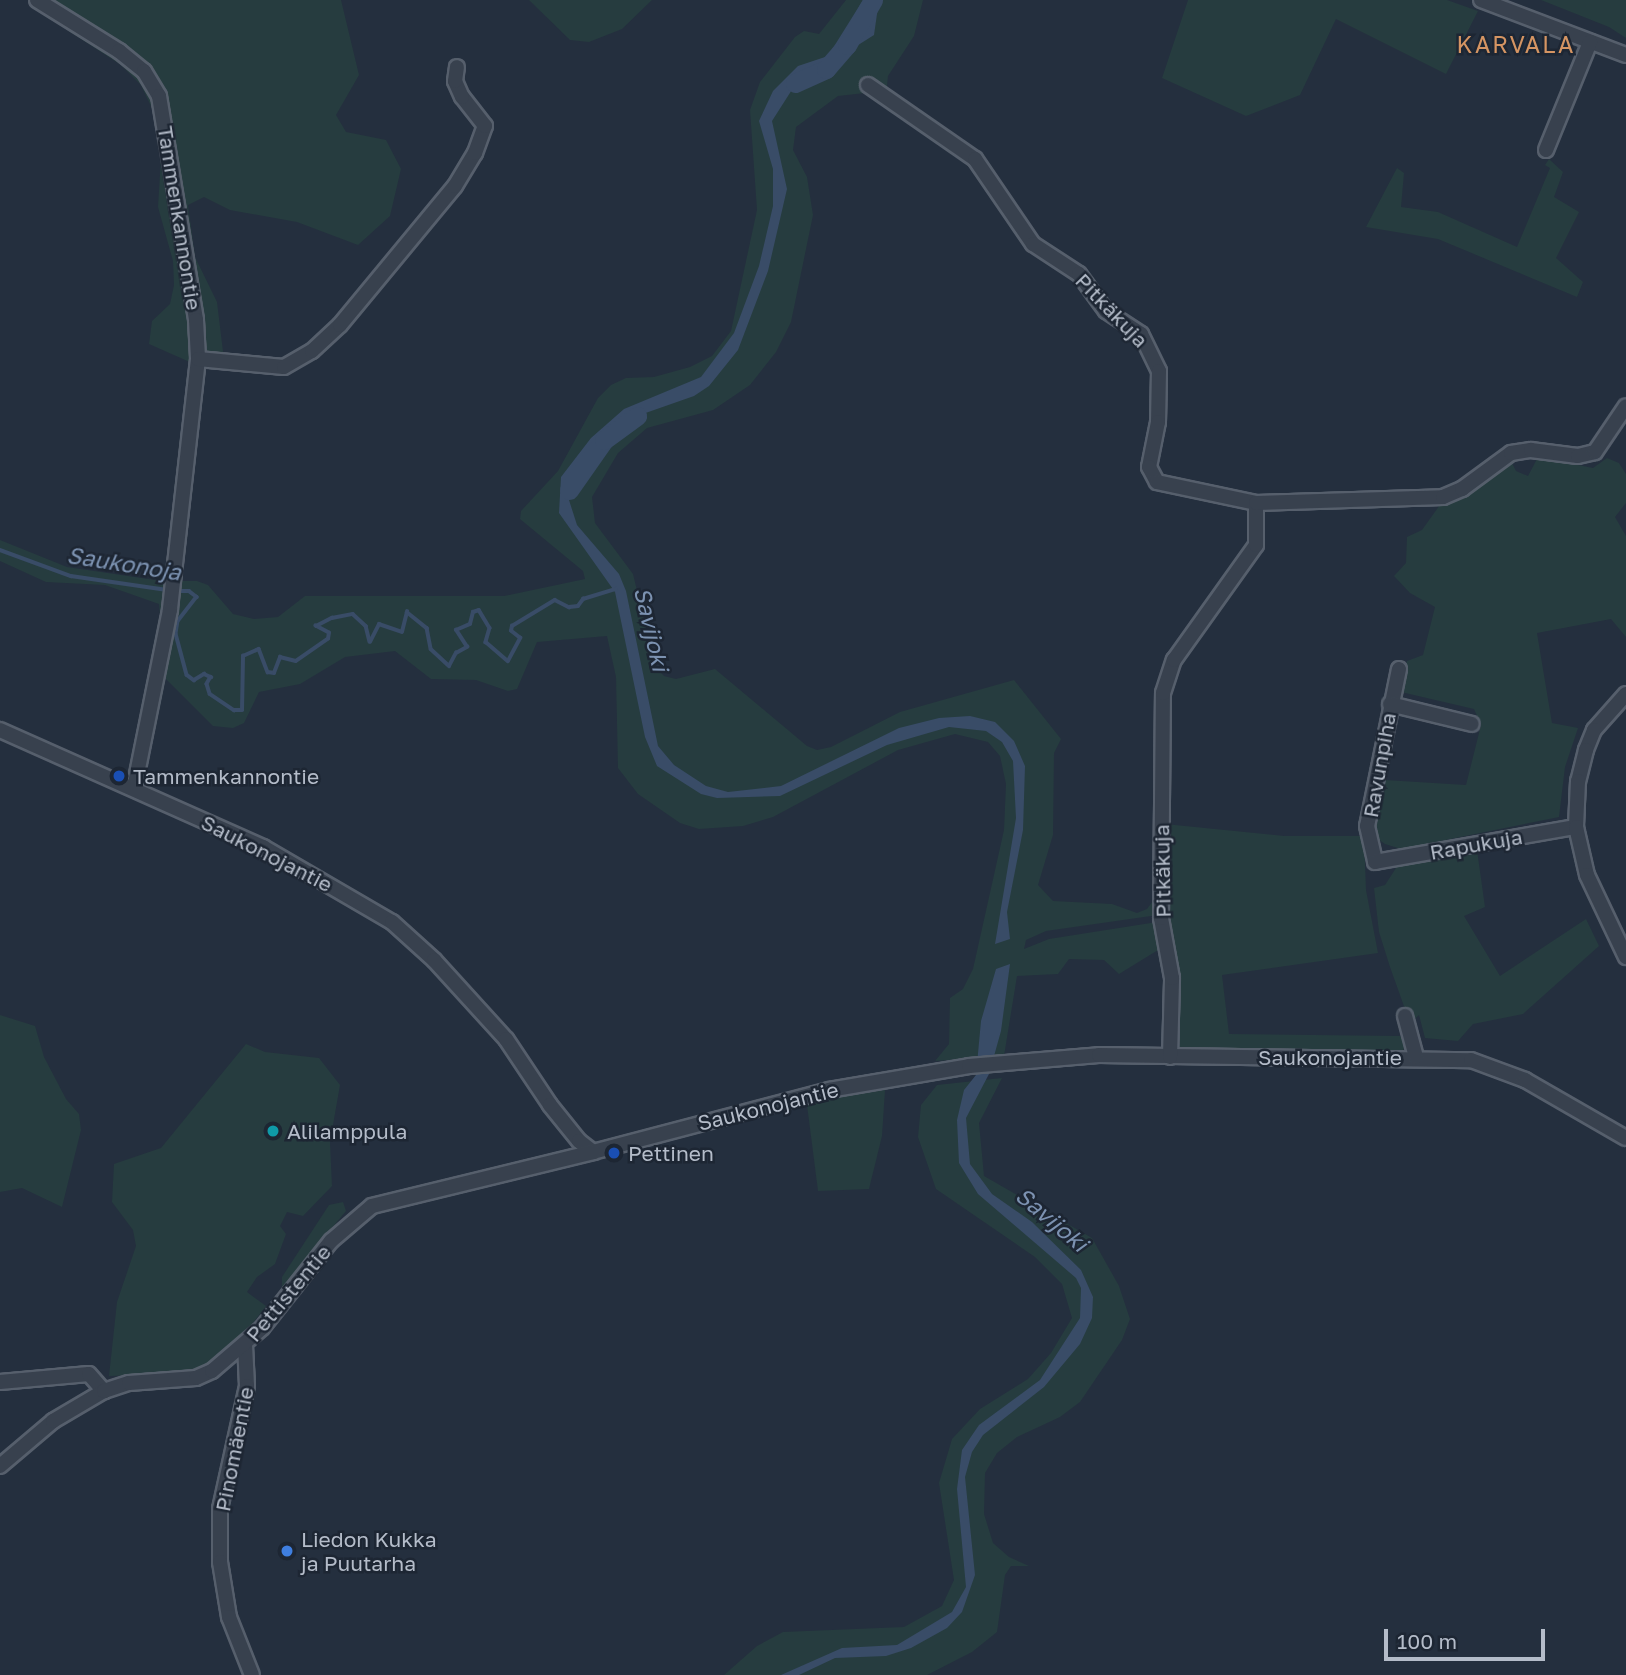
<!DOCTYPE html>
<html>
<head>
<meta charset="utf-8">
<style>
	body { margin:0 }
	#map { position:relative; width:1626px; height:1675px; overflow:hidden; background:#242f3e; font-family:"Golos Text",sans-serif }
	div>[style] { position:absolute }
	.green>* { inset:0; background:#263c3f }
	.water>* { inset:0; background:#394c67 }
	.stream>* { height:3.5px; margin:-1.75px; padding:0 1.75px; transform-origin:1.75px; border-radius:1.75px; background:#394c67 }
	.river>* { height:19px; margin:-9.5px; padding:0 9.5px; transform-origin:9.5px; border-radius:9.5px; background:#394c67 }
	.roads { filter:drop-shadow(2px 0 #565f6c) drop-shadow(-2px 0 #565f6c) drop-shadow(0 2px #565f6c) drop-shadow(0 -2px #565f6c) }
	.minor>* { height:14px; margin:-7px; padding:0 7px; transform-origin:7px; border-radius:7px; background:#38414e }
	.dots>* { width:19px; height:19px; translate:-50% -50%; box-sizing:border-box; border:4px solid #1d2633; border-radius:50% }
	span { translate:-50% -50%; white-space:nowrap; text-align:center; line-height:1.15; -webkit-text-stroke:5px #1d2633; paint-order:stroke }
	.street-label { font-size:21px; color:#b4bcc9 }
	.poi-label { font-size:21px; color:#b4bcc9 }
	.left { translate:0 -50%; text-align:left }
	.neighbourhood-label { font-size:23px; color:#d59563; letter-spacing:2px }
	.water-label { font-size:23px; color:#7c92b1; font-style:italic }
	.scale { position:absolute; left:1384px; top:1629px; width:161px; height:32px; box-sizing:border-box; border:4px solid #b4bcc9; border-top:0; padding-left:9px; font-size:21px; line-height:24px; white-space:nowrap; color:#b4bcc9; -webkit-text-stroke:5px #1d2633; paint-order:stroke }
</style>
</head>
<body>
<div id="map">
	<div class="green">
		<i style="clip-path:polygon(51px 0,341px 0,359px 75px,336px 115px,346px 132px,386px 140px,401px 169px,390px 216px,358px 245px,297px 222px,230px 210px,204px 197px,188px 205px,195px 257px,217px 302px,225px 368px,192px 363px,149px 344px,152px 321px,170px 304px,174px 285px,173px 261px,158px 207px,161px 158px,156px 117px,141px 85px,121px 65px,41px 13px)"></i>
		<i style="clip-path:polygon(529px 0,652px 0,622px 29px,589px 42px,570px 40px)"></i>
		<i style="clip-path:polygon(846px 0,923px 0,914px 36px,888px 76px,887px 86px,898px 102px,894px 110px,865px 93px,838px 96px,796px 127px,793px 150px,807px 177px,813px 215px,791px 322px,776px 352px,750px 385px,713px 410px,647px 428px,618px 453px,592px 497px,595px 523px,633px 574px,656px 668px,664px 676px,676px 679px,715px 669px,807px 746px,817px 750px,831px 747px,900px 712px,1014px 680px,1061px 739px,1054px 753px,1053px 835px,1038px 885px,1053px 901px,1112px 904px,1137px 913px,1147px 909px,1158px 894px,1158px 915px,1046px 931px,1026px 940px,1024px 949px,1049px 939px,1157px 922px,1163px 947px,1119px 974px,1104px 960px,1069px 959px,1058px 974px,1017px 976px,1004px 1056px,935px 1061px,949px 1044px,950px 998px,963px 989px,973px 969px,1004px 830px,1006px 784px,1000px 756px,988px 742px,955px 734px,898px 750px,773px 817px,743px 826px,699px 829px,680px 823px,638px 794px,618px 768px,616px 677px,607px 636px,537px 642px,517px 689px,508px 691px,476px 680px,431px 679px,395px 651px,345px 657px,300px 684px,259px 692px,244px 723px,233px 728px,213px 726px,166px 679px,159px 604px,105px 585px,46px 582px,0 561px,0 540px,67px 567px,162px 581px,197px 581px,208px 585px,233px 614px,254px 619px,278px 617px,305px 596px,504px 596px,585px 579px,583px 571px,520px 519px,521px 511px,558px 471px,598px 398px,611px 385px,626px 378px,654px 377px,690px 367px,712px 356px,731px 331px,757px 210px,750px 110px,760px 82px,795px 37px,804px 31px,819px 34px)"></i>
		<i style="clip-path:polygon(1188px 0,1447px 0,1478px 11px,1446px 74px,1336px 19px,1300px 95px,1246px 116px,1162px 78px)"></i>
		<i style="clip-path:polygon(1541px 0,1626px 0,1626px 38px,1609px 27px)"></i>
		<i style="clip-path:polygon(1549px 159px,1563px 172px,1554px 197px,1579px 212px,1556px 258px,1583px 282px,1577px 297px,1438px 239px,1366px 227px,1397px 168px,1404px 173px,1401px 207px,1438px 212px,1517px 247px,1550px 168px,1545px 165px)"></i>
		<i style="clip-path:polygon(1538px 457px,1593px 468px,1607px 458px,1619px 463px,1626px 474px,1626px 503px,1615px 517px,1626px 536px,1626px 637px,1611px 619px,1537px 633px,1552px 723px,1578px 728px,1565px 767px,1559px 817px,1401px 849px,1385px 844px,1378px 839px,1376px 829px,1385px 780px,1466px 785px,1481px 725px,1474px 709px,1401px 692px,1407px 661px,1423px 655px,1435px 607px,1410px 593px,1394px 576px,1406px 563px,1407px 537px,1422px 530px,1442px 502px,1510px 459px,1516px 471px,1528px 476px)"></i>
		<i style="clip-path:polygon(1165px 824px,1284px 836px,1364px 836px,1366px 890px,1378px 953px,1222px 975px,1229px 1034px,1400px 1036px,1406px 1045px,1403px 1050px,1398px 1053px,1175px 1050px)"></i>
		<i style="clip-path:polygon(1477px 850px,1485px 907px,1464px 916px,1500px 976px,1586px 919px,1599px 946px,1523px 1014px,1473px 1024px,1458px 1041px,1425px 1038px,1419px 1015px,1410px 1023px,1390px 967px,1379px 932px,1374px 888px,1385px 885px,1398px 865px)"></i>
		<i style="clip-path:polygon(0 1015px,35px 1026px,44px 1057px,66px 1099px,79px 1114px,81px 1130px,62px 1207px,22px 1188px,0 1192px)"></i>
		<i style="clip-path:polygon(246px 1044px,265px 1052px,319px 1058px,340px 1085px,330px 1142px,332px 1186px,303px 1216px,287px 1212px,280px 1226px,286px 1234px,275px 1264px,257px 1277px,247px 1292px,266px 1306px,235px 1346px,209px 1366px,180px 1374px,109px 1376px,117px 1302px,136px 1246px,133px 1230px,112px 1202px,114px 1164px,161px 1148px)"></i>
		<i style="clip-path:polygon(1002px 1078px,979px 1123px,984px 1176px,1092px 1238px,1119px 1286px,1130px 1319px,1122px 1340px,1080px 1402px,1060px 1417px,1017px 1437px,997px 1453px,985px 1473px,984px 1514px,993px 1543px,1009px 1557px,1029px 1566px,1011px 1566px,1005px 1575px,997px 1632px,972px 1652px,927px 1675px,724px 1675px,757px 1646px,783px 1632px,904px 1627px,942px 1606px,954px 1580px,939px 1483px,952px 1439px,980px 1409px,1028px 1379px,1051px 1353px,1072px 1318px,1062px 1284px,1035px 1257px,936px 1189px,918px 1137px,921px 1105px,937px 1085px)"></i>
		<i style="clip-path:polygon(885px 1090px,882px 1136px,869px 1189px,818px 1191px,807px 1105px,835px 1096px)"></i>
		<i style="clip-path:polygon(343px 1202px,346px 1211px,282px 1288px,282px 1277px,329px 1205px)"></i>
	</div>
	<div class="water">
		<i style="clip-path:polygon(863px 0,879px 0,874px 35px,795px 85px,772px 121px,787px 189px,768px 271px,738px 350px,709px 386px,694px 396px,637px 416px,613px 432px,585px 468px,569px 500px,577px 525px,619px 574px,626px 591px,658px 746px,674px 765px,706px 786px,728px 792px,781px 786px,899px 728px,939px 718px,970px 716px,995px 722px,1014px 741px,1025px 766px,1023px 830px,1007px 912px,1010px 939px,995px 944px,1016px 818px,1013px 761px,1002px 742px,986px 731px,949px 727px,887px 745px,780px 796px,717px 798px,701px 794px,657px 766px,645px 737px,615px 592px,559px 513px,561px 477px,591px 438px,624px 409px,701px 377px,734px 333px,759px 266px,773px 206px,773px 169px,759px 121px,773px 91px,798px 66px,828px 56px)"></i>
		<i style="clip-path:polygon(1010px 964px,1001px 1031px,989px 1074px,966px 1118px,970px 1164px,992px 1194px,1032px 1222px,1081px 1270px,1093px 1297px,1092px 1318px,1080px 1344px,1044px 1387px,983px 1435px,972px 1452px,965px 1477px,975px 1575px,962px 1612px,947px 1628px,911px 1648px,886px 1656px,835px 1658px,799px 1675px,781px 1675px,842px 1648px,897px 1645px,952px 1612px,966px 1587px,957px 1489px,962px 1450px,979px 1425px,1040px 1380px,1080px 1318px,1081px 1288px,1076px 1278px,978px 1194px,959px 1163px,957px 1120px,964px 1090px,976px 1075px,981px 1021px,996px 969px)"></i>
	</div>
	<div class="stream">
		<i style="left:0;top:550px;width:76px;rotate:20.1deg"></i>
		<i style="left:71px;top:576px;width:97px;rotate:8.3deg"></i>
		<i style="left:175px;top:591px;width:14px"></i>
		<i style="left:189px;top:591px;width:10px;rotate:37deg"></i>
		<i style="left:197px;top:597px;width:31px;rotate:128deg"></i>
		<i style="left:178px;top:621px;width:13px;rotate:99deg"></i>
		<i style="left:176px;top:634px;width:42px;rotate:75deg"></i>
		<i style="left:187px;top:675px;width:9px;rotate:36deg"></i>
		<i style="left:194px;top:680px;width:12px;rotate:-31deg"></i>
		<i style="left:204px;top:674px;width:8px;rotate:23deg"></i>
		<i style="left:211px;top:677px;width:8px;rotate:120deg"></i>
		<i style="left:207px;top:684px;width:10px;rotate:73deg"></i>
		<i style="left:210px;top:694px;width:29px;rotate:34deg"></i>
		<i style="left:234px;top:710px;width:8px"></i>
		<i style="left:242px;top:710px;width:54px;rotate:-88.9deg"></i>
		<i style="left:243px;top:656px;width:17px;rotate:-24deg"></i>
		<i style="left:259px;top:649px;width:25px;rotate:69deg"></i>
		<i style="left:268px;top:672px;width:6px;rotate:9deg"></i>
		<i style="left:274px;top:673px;width:17px;rotate:-69deg"></i>
		<i style="left:280px;top:657px;width:16px;rotate:14deg"></i>
		<i style="left:296px;top:661px;width:39px;rotate:-35deg"></i>
		<i style="left:328px;top:639px;width:6px;rotate:-81deg"></i>
		<i style="left:329px;top:633px;width:15px;rotate:-152deg"></i>
		<i style="left:316px;top:626px;width:18px;rotate:-27deg"></i>
		<i style="left:332px;top:618px;width:21px;rotate:-11deg"></i>
		<i style="left:353px;top:614px;width:18px;rotate:43deg"></i>
		<i style="left:366px;top:626px;width:16px;rotate:76deg"></i>
		<i style="left:370px;top:642px;width:20px;rotate:-63deg"></i>
		<i style="left:379px;top:624px;width:24px;rotate:19deg"></i>
		<i style="left:402px;top:632px;width:21px;rotate:-76deg"></i>
		<i style="left:407px;top:612px;width:26px;rotate:39deg"></i>
		<i style="left:427px;top:628px;width:21px;rotate:79deg"></i>
		<i style="left:431px;top:649px;width:25px;rotate:43deg"></i>
		<i style="left:449px;top:666px;width:15px;rotate:-62deg"></i>
		<i style="left:456px;top:653px;width:13px;rotate:-29deg"></i>
		<i style="left:467px;top:647px;width:20px;rotate:-123deg"></i>
		<i style="left:456px;top:630px;width:15px;rotate:-23deg"></i>
		<i style="left:470px;top:624px;width:12px;rotate:-76deg"></i>
		<i style="left:473px;top:612px;width:6px;rotate:-18deg"></i>
		<i style="left:479px;top:610px;width:21px;rotate:59deg"></i>
		<i style="left:490px;top:628px;width:15px;rotate:106deg"></i>
		<i style="left:486px;top:642px;width:29px;rotate:41deg"></i>
		<i style="left:508px;top:661px;width:26px;rotate:-62deg"></i>
		<i style="left:520px;top:638px;width:11px;rotate:-142deg"></i>
		<i style="left:511px;top:631px;width:5px;rotate:-79deg"></i>
		<i style="left:512px;top:626px;width:50px;rotate:-31.2deg"></i>
		<i style="left:555px;top:600px;width:16px;rotate:27deg"></i>
		<i style="left:569px;top:607px;width:9px;rotate:-6deg"></i>
		<i style="left:578px;top:606px;width:9px;rotate:-54deg"></i>
		<i style="left:583px;top:599px;width:34px;rotate:-17deg"></i>
	</div>
	<div class="river">
		<i style="left:795px;top:83px;width:34px;rotate:-24deg"></i>
		<i style="left:826px;top:69px;width:32px;rotate:-49deg"></i>
		<i style="left:847px;top:45px;width:52px;rotate:-60deg"></i>
		<i style="left:569px;top:490px;width:61px;rotate:-55deg"></i>
		<i style="left:604px;top:440px;width:41px;rotate:-36deg"></i>
	</div>
	<div class="roads">
		<div class="minor">
			<i style="left:37px;top:0;width:97px;rotate:31.9deg"></i>
			<i style="left:119px;top:51px;width:32px;rotate:39deg"></i>
			<i style="left:144px;top:71px;width:29px;rotate:59deg"></i>
			<i style="left:159px;top:96px;width:227px;rotate:80.6deg"></i>
			<i style="left:196px;top:320px;width:39px;rotate:87deg"></i>
			<i style="left:198px;top:359px;width:253px;rotate:96.4deg"></i>
			<i style="left:170px;top:610px;width:182px;rotate:101.4deg"></i>
			<i style="left:1481px;top:0;width:155px;rotate:20.8deg"></i>
			<i style="left:868px;top:85px;width:130px;rotate:34.7deg"></i>
			<i style="left:975px;top:159px;width:103px;rotate:55.7deg"></i>
			<i style="left:1033px;top:244px;width:55px;rotate:33.1deg"></i>
			<i style="left:1079px;top:274px;width:46px;rotate:53.9deg"></i>
			<i style="left:1106px;top:311px;width:42px;rotate:33.3deg"></i>
			<i style="left:1141px;top:334px;width:41px;rotate:64.1deg"></i>
			<i style="left:1159px;top:371px;width:51px;rotate:91.1deg"></i>
			<i style="left:1158px;top:422px;width:46px;rotate:101.3deg"></i>
			<i style="left:1149px;top:467px;width:17px;rotate:62deg"></i>
			<i style="left:1157px;top:482px;width:101px;rotate:12deg"></i>
			<i style="left:1546px;top:150px;width:117px;rotate:-67.8deg"></i>
			<i style="left:198px;top:359px;width:86px;rotate:5.3deg"></i>
			<i style="left:284px;top:367px;width:32px;rotate:-30deg"></i>
			<i style="left:312px;top:351px;width:38px;rotate:-43deg"></i>
			<i style="left:340px;top:325px;width:180px;rotate:-50.4deg"></i>
			<i style="left:455px;top:186px;width:39px;rotate:-59deg"></i>
			<i style="left:475px;top:153px;width:29px;rotate:-70deg"></i>
			<i style="left:485px;top:126px;width:37px;rotate:-128deg"></i>
			<i style="left:462px;top:97px;width:17px;rotate:-114deg"></i>
			<i style="left:455px;top:81px;width:14px;rotate:-82deg"></i>
			<i style="left:1399px;top:669px;width:160px;rotate:101.5deg"></i>
			<i style="left:1367px;top:826px;width:37px;rotate:77deg"></i>
			<i style="left:1375px;top:862px;width:204px;rotate:-9.9deg"></i>
			<i style="left:1626px;top:694px;width:48px;rotate:131.6deg"></i>
			<i style="left:1594px;top:730px;width:22px;rotate:112deg"></i>
			<i style="left:1586px;top:750px;width:32px;rotate:104deg"></i>
			<i style="left:1578px;top:781px;width:46px;rotate:92.5deg"></i>
			<i style="left:1576px;top:827px;width:49px;rotate:77.1deg"></i>
			<i style="left:1587px;top:875px;width:91px;rotate:64.6deg"></i>
			<i style="left:1390px;top:704px;width:84px;rotate:13.7deg"></i>
			<i style="left:0;top:730px;width:288px;rotate:24deg"></i>
			<i style="left:263px;top:847px;width:149px;rotate:30.2deg"></i>
			<i style="left:392px;top:922px;width:57px;rotate:42.1deg"></i>
			<i style="left:434px;top:960px;width:107px;rotate:47.7deg"></i>
			<i style="left:506px;top:1039px;width:79px;rotate:56.3deg"></i>
			<i style="left:550px;top:1105px;width:46px;rotate:51.1deg"></i>
			<i style="left:579px;top:1141px;width:18px;rotate:38deg"></i>
			<i style="left:593px;top:1152px;width:244px;rotate:-14.7deg"></i>
			<i style="left:829px;top:1090px;width:142px;rotate:-9.7deg"></i>
			<i style="left:969px;top:1066px;width:130px;rotate:-4.8deg"></i>
			<i style="left:1099px;top:1055px;width:372px;rotate:0.8deg"></i>
			<i style="left:1471px;top:1060px;width:58px;rotate:20.3deg"></i>
			<i style="left:1525px;top:1080px;width:116px;rotate:29.9deg"></i>
			<i style="left:1405px;top:1016px;width:42px;rotate:75deg"></i>
			<i style="left:1170px;top:1057px;width:79px;rotate:-88.5deg"></i>
			<i style="left:1172px;top:978px;width:61px;rotate:-100.4deg"></i>
			<i style="left:1161px;top:918px;width:225px;rotate:-89.5deg"></i>
			<i style="left:1163px;top:693px;width:35px;rotate:-72deg"></i>
			<i style="left:1174px;top:660px;width:141px;rotate:-54.5deg"></i>
			<i style="left:1256px;top:545px;width:42px;rotate:-90deg"></i>
			<i style="left:1256px;top:503px;width:187px;rotate:-1.8deg"></i>
			<i style="left:1443px;top:497px;width:21px;rotate:-23deg"></i>
			<i style="left:1462px;top:489px;width:61px;rotate:-36.3deg"></i>
			<i style="left:1511px;top:453px;width:20px;rotate:-9deg"></i>
			<i style="left:1531px;top:450px;width:47px;rotate:7.3deg"></i>
			<i style="left:1578px;top:456px;width:17px;rotate:-13deg"></i>
			<i style="left:1595px;top:452px;width:55px;rotate:-56deg"></i>
			<i style="left:245px;top:1345px;width:41px;rotate:87.2deg"></i>
			<i style="left:247px;top:1386px;width:126px;rotate:102.4deg"></i>
			<i style="left:220px;top:1509px;width:53px;rotate:90deg"></i>
			<i style="left:220px;top:1562px;width:56px;rotate:80.7deg"></i>
			<i style="left:229px;top:1617px;width:62px;rotate:68.4deg"></i>
			<i style="left:0;top:1382px;width:89px;rotate:-5.1deg"></i>
			<i style="left:89px;top:1374px;width:23px;rotate:49deg"></i>
			<i style="left:0;top:1466px;width:70px;rotate:-40.3deg"></i>
			<i style="left:53px;top:1421px;width:59px;rotate:-30.5deg"></i>
			<i style="left:104px;top:1391px;width:26px;rotate:-18deg"></i>
			<i style="left:129px;top:1383px;width:67px;rotate:-4.3deg"></i>
			<i style="left:196px;top:1378px;width:17px;rotate:-24deg"></i>
			<i style="left:212px;top:1371px;width:66px;rotate:-40.7deg"></i>
			<i style="left:262px;top:1328px;width:111px;rotate:-51.6deg"></i>
			<i style="left:331px;top:1241px;width:54px;rotate:-40.5deg"></i>
			<i style="left:372px;top:1206px;width:228px;rotate:-13.7deg"></i>
		</div>
	</div>
	<div class="dots">
		<i style="left:119px;top:776px;background:#1a4fb4"></i>
		<i style="left:273px;top:1131px;background:#0f9aa8"></i>
		<i style="left:614px;top:1153px;background:#1a4fb4"></i>
		<i style="left:287px;top:1551px;background:#3f7fe0"></i>
	</div>
	<div class="street-label">
		<span style="left:180px;top:218px;rotate:81deg">Tammenkannontie</span>
		<span style="left:1112px;top:310px;rotate:46deg">Pitkäkuja</span>
		<span style="left:1379px;top:765px;rotate:-80deg">Ravunpiha</span>
		<span style="left:1476px;top:844px;rotate:-10deg">Rapukuja</span>
		<span style="left:267px;top:853px;rotate:27deg">Saukonojantie</span>
		<span style="left:1162px;top:871px;rotate:-91deg">Pitkäkuja</span>
		<span style="left:1330px;top:1057px">Saukonojantie</span>
		<span style="left:768px;top:1106px;rotate:-14deg">Saukonojantie</span>
		<span style="left:288px;top:1293px;rotate:-50deg">Pettistentie</span>
		<span style="left:234px;top:1449px;rotate:-79deg">Pinomäentie</span>
	</div>
	<div class="poi-label">
		<span class="left" style="left:133px;top:776px">Tammenkannontie</span>
		<span class="left" style="left:287px;top:1131px">Alilamppula</span>
		<span class="left" style="left:628px;top:1153px">Pettinen</span>
		<span class="left" style="left:301px;top:1551px">Liedon Kukka<br>ja Puutarha</span>
	</div>
	<div class="neighbourhood-label">
		<span style="left:1516px;top:44px">KARVALA</span>
	</div>
	<div class="water-label">
		<span style="left:124px;top:563px;rotate:9deg">Saukonoja</span>
		<span style="left:652px;top:629px;rotate:77deg">Savijoki</span>
		<span style="left:1052px;top:1219px;rotate:40deg">Savijoki</span>
	</div>
	<div class="scale">100 m</div>
</div>
</body>
</html>
